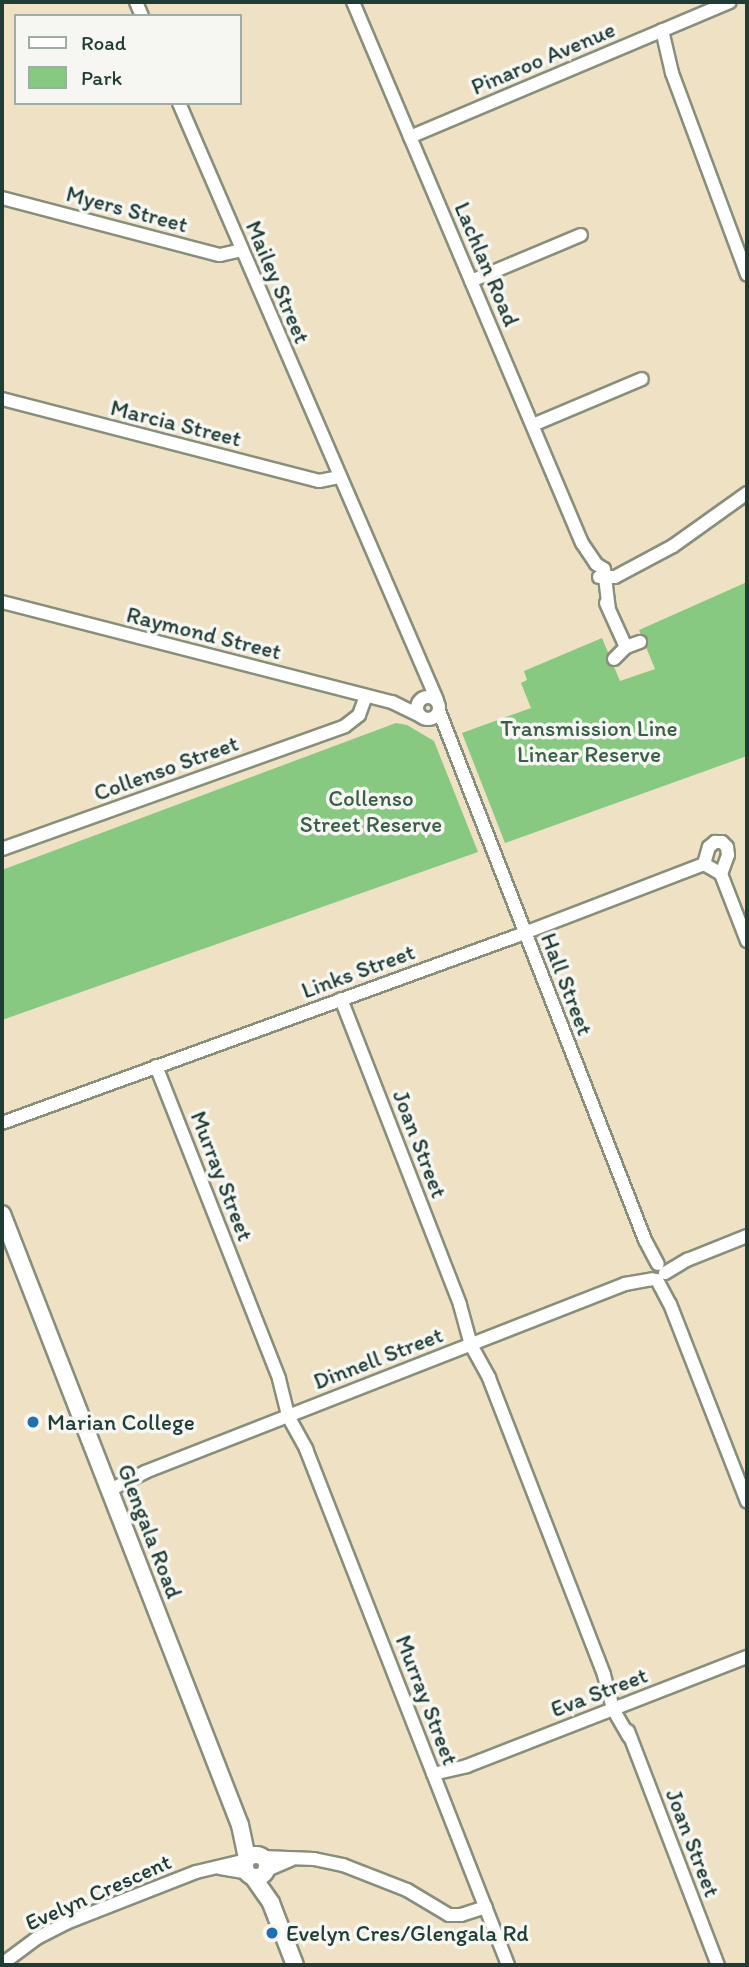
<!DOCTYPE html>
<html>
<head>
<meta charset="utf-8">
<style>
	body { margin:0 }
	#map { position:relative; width:749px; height:1967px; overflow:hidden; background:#efe1c3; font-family:Itim,sans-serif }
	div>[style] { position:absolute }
	.green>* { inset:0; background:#87c981 }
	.roads { filter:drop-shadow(2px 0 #878f7c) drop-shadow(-2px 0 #878f7c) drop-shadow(0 2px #878f7c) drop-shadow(0 -2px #878f7c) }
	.minor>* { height:12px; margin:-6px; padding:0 6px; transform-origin:6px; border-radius:6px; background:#fff }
	.minor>.ring { margin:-6px; padding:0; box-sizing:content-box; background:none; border:12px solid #fff; border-radius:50% }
	.tertiary>* { height:16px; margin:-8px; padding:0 8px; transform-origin:8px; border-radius:8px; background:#fff }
	.tertiary>.ring { margin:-8px; padding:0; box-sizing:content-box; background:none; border:16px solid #fff; border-radius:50% }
	.dots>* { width:19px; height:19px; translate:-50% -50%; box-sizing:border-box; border:4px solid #f6f6f2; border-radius:50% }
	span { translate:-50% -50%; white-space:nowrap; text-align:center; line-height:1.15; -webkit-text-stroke:7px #f6f6f2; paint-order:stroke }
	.street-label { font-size:23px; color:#1f3d34 }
	.park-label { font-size:23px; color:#396047 }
	.poi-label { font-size:23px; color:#1f3d34 }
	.left { translate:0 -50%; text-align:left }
	.frame { position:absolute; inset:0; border:4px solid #1f3d34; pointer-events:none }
	.legend { position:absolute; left:14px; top:14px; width:228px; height:91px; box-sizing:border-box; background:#f6f6f2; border:2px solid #a0aca6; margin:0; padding:9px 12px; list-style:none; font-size:21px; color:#1f3d34 }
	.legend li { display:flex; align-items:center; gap:14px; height:35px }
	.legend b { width:35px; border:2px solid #a0aca6 }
</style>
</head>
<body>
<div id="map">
	<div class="green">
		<i style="clip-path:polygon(747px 582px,747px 756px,505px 843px,462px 733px,531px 708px,521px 683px,527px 680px,524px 671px,602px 638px,620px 681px,655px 669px,639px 630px)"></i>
		<i style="clip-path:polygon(396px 723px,407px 725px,434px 741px,478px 852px,2px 1020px,2px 870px)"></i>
	</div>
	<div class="roads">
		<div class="minor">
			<i style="left:136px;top:2px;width:15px;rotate:67deg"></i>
			<i style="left:353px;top:2px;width:587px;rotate:67.06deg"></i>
			<i style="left:582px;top:543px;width:25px;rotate:56deg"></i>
			<i style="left:596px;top:564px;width:9px;rotate:32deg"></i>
			<i style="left:604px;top:569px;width:38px;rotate:83deg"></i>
			<i style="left:662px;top:30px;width:44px;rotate:76.9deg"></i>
			<i style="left:672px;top:73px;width:215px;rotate:69.6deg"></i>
			<i style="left:179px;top:103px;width:650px;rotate:66.63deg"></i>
			<i style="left:410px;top:137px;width:347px;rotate:-22.9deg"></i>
			<i style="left:2px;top:198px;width:225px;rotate:14.7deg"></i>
			<i style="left:220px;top:255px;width:22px;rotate:-13deg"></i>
			<i style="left:471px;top:281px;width:119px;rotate:-22.7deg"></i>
			<i style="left:2px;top:399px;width:327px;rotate:14.5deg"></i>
			<i style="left:319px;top:481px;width:20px;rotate:-11deg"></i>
			<i style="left:533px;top:425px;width:118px;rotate:-22.9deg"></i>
			<i style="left:599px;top:577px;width:16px"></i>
			<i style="left:615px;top:577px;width:66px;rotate:-28.1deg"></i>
			<i style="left:673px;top:546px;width:91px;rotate:-35.6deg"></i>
			<i style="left:2px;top:602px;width:403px;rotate:14.4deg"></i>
			<i style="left:392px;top:702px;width:32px;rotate:26deg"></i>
			<i style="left:606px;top:603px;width:48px;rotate:65.6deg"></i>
			<i style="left:614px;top:659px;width:17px;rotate:-45deg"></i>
			<i style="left:626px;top:647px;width:15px;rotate:-20deg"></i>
			<i class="ring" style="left:417px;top:697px;width:10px;height:10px"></i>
			<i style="left:439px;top:711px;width:568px;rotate:68.72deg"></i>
			<i style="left:645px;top:1240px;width:27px;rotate:62deg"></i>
			<i style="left:2px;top:849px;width:364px;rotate:-19.7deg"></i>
			<i style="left:345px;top:726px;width:18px;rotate:-38deg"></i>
			<i style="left:359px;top:715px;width:20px;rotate:-70deg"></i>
			<i style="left:704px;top:864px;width:18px;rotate:-74deg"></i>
			<i style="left:709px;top:847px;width:8px;rotate:-40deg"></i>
			<i style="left:715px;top:842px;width:7px"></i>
			<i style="left:722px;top:842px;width:7px;rotate:45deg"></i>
			<i style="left:727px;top:847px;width:8px;rotate:83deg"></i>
			<i style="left:728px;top:855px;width:20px;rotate:110deg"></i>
			<i style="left:341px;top:999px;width:328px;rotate:68.7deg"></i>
			<i style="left:460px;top:1305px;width:41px;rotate:74.6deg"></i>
			<i style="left:471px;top:1345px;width:38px;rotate:61deg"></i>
			<i style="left:489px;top:1378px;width:318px;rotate:68.8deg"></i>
			<i style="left:604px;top:1675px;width:35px;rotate:75deg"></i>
			<i style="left:613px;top:1709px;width:32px;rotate:60deg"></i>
			<i style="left:156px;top:1066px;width:336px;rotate:68.5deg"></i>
			<i style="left:279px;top:1379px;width:38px;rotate:76deg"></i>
			<i style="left:288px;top:1416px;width:38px;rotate:61deg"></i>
			<i style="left:306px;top:1449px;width:554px;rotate:68.62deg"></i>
			<i style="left:2px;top:1123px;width:545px;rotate:-19.97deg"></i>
			<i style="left:514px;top:937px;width:204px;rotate:-21deg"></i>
			<i style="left:704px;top:864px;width:20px;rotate:30deg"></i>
			<i style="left:721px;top:874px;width:72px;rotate:68.8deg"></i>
			<i style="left:665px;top:1273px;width:26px;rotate:-31deg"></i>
			<i style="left:687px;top:1260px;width:65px;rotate:-21.8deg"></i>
			<i style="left:657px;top:1280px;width:27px;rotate:62deg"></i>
			<i style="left:670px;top:1304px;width:212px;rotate:68.7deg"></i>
			<i style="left:110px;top:1490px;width:39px;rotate:-27deg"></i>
			<i style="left:145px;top:1472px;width:516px;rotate:-21.39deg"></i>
			<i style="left:625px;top:1284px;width:28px;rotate:-10deg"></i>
			<i style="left:628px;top:1731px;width:251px;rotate:69deg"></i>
			<i style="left:433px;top:1774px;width:35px;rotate:-13deg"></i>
			<i style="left:467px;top:1766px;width:300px;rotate:-21.3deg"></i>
			<i style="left:263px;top:1857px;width:51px;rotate:2.2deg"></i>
			<i style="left:314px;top:1859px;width:30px;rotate:12deg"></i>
			<i style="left:343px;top:1865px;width:69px;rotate:21.3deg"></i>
			<i style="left:407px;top:1890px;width:49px;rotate:30.8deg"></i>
			<i style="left:449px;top:1915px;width:12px"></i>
			<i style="left:461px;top:1915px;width:26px;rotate:-18deg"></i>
			<i style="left:220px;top:1868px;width:27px;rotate:10deg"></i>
			<i style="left:267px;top:1870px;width:26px;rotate:-23deg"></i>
			<i style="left:2px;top:1964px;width:44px;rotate:-36.6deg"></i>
			<i style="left:37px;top:1938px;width:33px;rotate:-27deg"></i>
			<i style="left:66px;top:1923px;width:140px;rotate:-21.4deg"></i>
			<i style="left:196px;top:1872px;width:52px;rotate:-13.2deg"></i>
		</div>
		<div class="tertiary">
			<i style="left:2px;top:1214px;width:656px;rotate:68.72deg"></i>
			<i style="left:240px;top:1825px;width:34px;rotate:78deg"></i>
			<i class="ring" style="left:245px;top:1855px;width:6px;height:6px"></i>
			<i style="left:253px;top:1877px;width:32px;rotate:55deg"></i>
			<i style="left:271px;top:1903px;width:66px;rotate:68.8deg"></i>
		</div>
	</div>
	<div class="dots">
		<i style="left:33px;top:1422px;background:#1f6fb2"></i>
		<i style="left:272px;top:1933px;background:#1f6fb2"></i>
	</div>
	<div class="street-label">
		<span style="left:543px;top:58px;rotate:-23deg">Pinaroo Avenue</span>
		<span style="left:127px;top:209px;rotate:15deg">Myers Street</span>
		<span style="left:487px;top:264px;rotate:67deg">Lachlan Road</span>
		<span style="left:278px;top:282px;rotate:67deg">Mailey Street</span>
		<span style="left:176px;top:423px;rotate:14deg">Marcia Street</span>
		<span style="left:204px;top:633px;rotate:14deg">Raymond Street</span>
		<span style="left:166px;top:768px;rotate:-20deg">Collenso Street</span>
		<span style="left:358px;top:971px;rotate:-20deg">Links Street</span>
		<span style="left:567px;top:984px;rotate:69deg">Hall Street</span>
		<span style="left:420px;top:1144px;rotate:69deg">Joan Street</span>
		<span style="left:222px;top:1176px;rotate:69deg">Murray Street</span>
		<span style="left:378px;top:1358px;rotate:-21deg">Dinnell Street</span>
		<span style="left:150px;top:1531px;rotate:69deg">Glengala Road</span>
		<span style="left:599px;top:1692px;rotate:-21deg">Eva Street</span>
		<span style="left:427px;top:1700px;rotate:69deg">Murray Street</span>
		<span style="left:693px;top:1843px;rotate:69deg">Joan Street</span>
		<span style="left:98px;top:1892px;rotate:-24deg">Evelyn Crescent</span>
	</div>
	<div class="park-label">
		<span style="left:589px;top:741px">Transmission Line<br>Linear Reserve</span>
		<span style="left:371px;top:811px">Collenso<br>Street Reserve</span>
	</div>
	<div class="poi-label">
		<span class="left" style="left:47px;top:1422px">Marian College</span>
		<span class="left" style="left:286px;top:1933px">Evelyn Cres/Glengala Rd</span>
	</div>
	<div class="frame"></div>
	<ul class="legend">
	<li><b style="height:9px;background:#fff"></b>Road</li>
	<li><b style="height:19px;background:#87c981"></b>Park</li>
	</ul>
</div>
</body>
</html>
